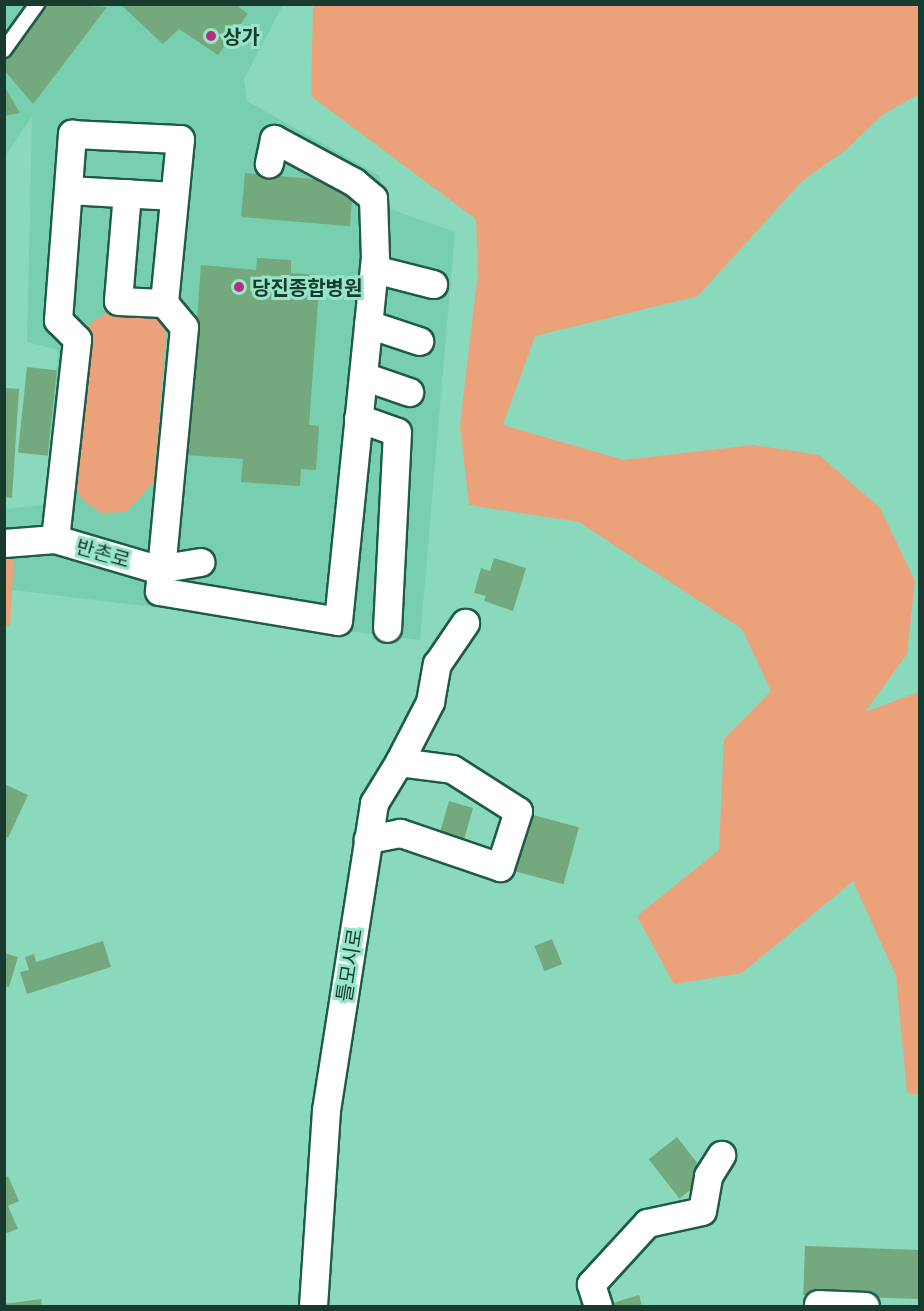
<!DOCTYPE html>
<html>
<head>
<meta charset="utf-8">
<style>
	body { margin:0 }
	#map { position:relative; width:924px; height:1311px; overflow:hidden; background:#8bd9bc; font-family:"Exo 2","Noto Sans KR",sans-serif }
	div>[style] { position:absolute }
	.built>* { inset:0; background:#77cfaf }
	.green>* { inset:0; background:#eba179 }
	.building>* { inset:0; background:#73a97c; transform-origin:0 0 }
	.roads { filter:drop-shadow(2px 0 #1f5b49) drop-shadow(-2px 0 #1f5b49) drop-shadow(0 2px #1f5b49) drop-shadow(0 -2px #1f5b49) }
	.service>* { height:14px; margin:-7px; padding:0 7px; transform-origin:7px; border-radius:7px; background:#fff }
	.minor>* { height:27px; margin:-13.5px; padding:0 13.5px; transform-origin:13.5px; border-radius:13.5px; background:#fff }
	.dots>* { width:16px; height:16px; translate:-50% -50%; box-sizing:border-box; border:3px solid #98e6c9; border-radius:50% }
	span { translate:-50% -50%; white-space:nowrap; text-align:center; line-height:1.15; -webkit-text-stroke:6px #98e6c9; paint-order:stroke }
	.poi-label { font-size:20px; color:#193a2f; font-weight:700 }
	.left { translate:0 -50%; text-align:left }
	.street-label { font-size:20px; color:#193a2f }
	.frame { position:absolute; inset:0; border:6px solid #193a2f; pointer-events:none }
</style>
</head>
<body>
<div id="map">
	<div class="built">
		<i style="clip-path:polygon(5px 5px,283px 5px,244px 79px,247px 101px,380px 176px,384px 207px,455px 232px,420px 640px,5px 589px,5px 509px,45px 505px,58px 350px,27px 342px,32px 117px,5px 156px)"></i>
	</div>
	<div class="green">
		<i style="clip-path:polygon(313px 5px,919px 5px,919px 94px,882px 115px,847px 149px,802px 181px,698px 296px,535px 336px,503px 425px,624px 460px,753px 445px,819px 455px,880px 508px,915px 581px,907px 654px,865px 712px,919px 692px,919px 1095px,907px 1093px,896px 976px,853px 881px,742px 973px,674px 984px,637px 916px,719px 850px,724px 739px,771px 691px,742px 629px,579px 522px,469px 505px,460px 425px,478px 272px,476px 219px,311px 96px)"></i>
		<i style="clip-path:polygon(108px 312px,155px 315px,166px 332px,154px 482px,126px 512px,101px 513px,82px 499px,72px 480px,88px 325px)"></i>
		<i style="clip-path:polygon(15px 542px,10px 626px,5px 625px,4px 543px)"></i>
	</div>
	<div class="building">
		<i style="clip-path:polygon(46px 4px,107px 7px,33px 104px,4px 70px,4px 59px)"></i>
		<i style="clip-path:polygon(120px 4px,235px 4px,248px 14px,218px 55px,179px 29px,163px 44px)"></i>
		<i style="clip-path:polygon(4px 86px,20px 113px,4px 116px)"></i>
		<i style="left:245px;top:173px;width:109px;height:44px;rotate:5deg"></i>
		<i style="clip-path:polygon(257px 258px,291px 260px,291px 273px,320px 275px,309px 425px,319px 426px,316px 470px,301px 469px,300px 486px,241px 482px,243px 459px,187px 455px,201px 265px,256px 270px)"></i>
		<i style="left:27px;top:367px;width:30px;height:86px;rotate:6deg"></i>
		<i style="clip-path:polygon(4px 388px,19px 389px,12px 498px,4px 497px)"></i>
		<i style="clip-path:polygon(494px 558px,526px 568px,513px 611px,484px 601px,486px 596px,474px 593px,481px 568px,490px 571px)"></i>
		<i style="clip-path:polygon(4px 784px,28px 795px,8px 838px,4px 836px)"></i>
		<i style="left:449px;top:801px;width:25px;height:37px;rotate:16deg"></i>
		<i style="left:518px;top:811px;width:63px;height:59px;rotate:15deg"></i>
		<i style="left:552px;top:939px;width:27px;height:19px;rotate:68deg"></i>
		<i style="clip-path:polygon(103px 941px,111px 967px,27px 994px,20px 972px,29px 970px,25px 957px,34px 954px,36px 962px)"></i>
		<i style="clip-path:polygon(4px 953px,18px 957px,9px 987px,4px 986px)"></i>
		<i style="left:677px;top:1137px;width:50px;height:36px;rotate:52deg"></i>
		<i style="clip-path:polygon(8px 1176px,19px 1201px,8px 1206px,18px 1229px,4px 1234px,4px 1178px)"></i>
		<i style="left:805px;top:1246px;width:115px;height:49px;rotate:2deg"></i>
		<i style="clip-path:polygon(639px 1295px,642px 1306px,603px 1306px)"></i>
		<i style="clip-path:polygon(41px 1299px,42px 1306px,4px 1306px,4px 1304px)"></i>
	</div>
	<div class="roads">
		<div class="service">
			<i style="left:4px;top:50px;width:57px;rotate:-54.3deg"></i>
		</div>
		<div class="minor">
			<i style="left:68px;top:190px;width:106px;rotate:3.2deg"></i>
			<i style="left:127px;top:193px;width:108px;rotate:94.8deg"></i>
			<i style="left:118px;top:301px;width:46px;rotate:2.5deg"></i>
			<i style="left:374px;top:269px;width:61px;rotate:14.3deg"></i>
			<i style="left:368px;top:324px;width:54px;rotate:18.4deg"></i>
			<i style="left:363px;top:376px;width:49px;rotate:19.2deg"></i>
			<i style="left:358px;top:418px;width:41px;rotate:19.7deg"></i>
			<i style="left:397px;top:432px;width:196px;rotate:92.9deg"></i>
			<i style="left:55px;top:539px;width:201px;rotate:-83.7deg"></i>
			<i style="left:77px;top:339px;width:27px;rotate:-135deg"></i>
			<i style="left:58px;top:320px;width:187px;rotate:-85.7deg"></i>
			<i style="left:72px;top:134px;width:108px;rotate:2.7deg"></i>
			<i style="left:180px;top:139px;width:165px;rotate:95.6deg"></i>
			<i style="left:164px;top:303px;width:31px;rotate:50deg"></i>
			<i style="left:184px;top:327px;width:265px;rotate:95.4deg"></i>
			<i style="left:159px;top:591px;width:181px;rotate:9.5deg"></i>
			<i style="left:338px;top:621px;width:365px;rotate:-84.2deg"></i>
			<i style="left:375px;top:258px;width:60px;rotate:-91.9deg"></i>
			<i style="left:373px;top:198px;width:25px;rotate:-140deg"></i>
			<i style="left:354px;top:182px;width:91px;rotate:-151.7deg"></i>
			<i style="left:274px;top:139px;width:25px;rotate:102deg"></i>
			<i style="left:4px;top:543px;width:51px;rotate:-4.5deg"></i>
			<i style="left:55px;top:539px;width:106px;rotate:16.4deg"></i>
			<i style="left:157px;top:569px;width:44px;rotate:-9.2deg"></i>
			<i style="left:399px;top:762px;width:68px;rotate:-62.7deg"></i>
			<i style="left:430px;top:702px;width:39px;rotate:-80deg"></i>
			<i style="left:437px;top:664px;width:50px;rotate:-55.7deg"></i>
			<i style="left:818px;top:1304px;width:47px;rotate:2.4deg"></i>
			<i style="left:313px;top:1306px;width:196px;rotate:-86.2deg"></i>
			<i style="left:326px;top:1110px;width:311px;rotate:-81.1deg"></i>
			<i style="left:374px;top:803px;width:48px;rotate:-58.6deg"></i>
			<i style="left:399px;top:762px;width:53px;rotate:7.5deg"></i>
			<i style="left:452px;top:769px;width:78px;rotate:32.5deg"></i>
			<i style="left:518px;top:811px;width:59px;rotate:107.8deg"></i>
			<i style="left:500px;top:867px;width:106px;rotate:-161.2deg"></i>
			<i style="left:400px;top:833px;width:33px;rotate:169deg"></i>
			<i style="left:598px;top:1306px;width:23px;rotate:-108deg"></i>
			<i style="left:591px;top:1284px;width:83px;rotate:-47.4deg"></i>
			<i style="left:647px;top:1223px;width:56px;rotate:-12.3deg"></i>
			<i style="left:702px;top:1211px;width:36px;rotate:-80deg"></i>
			<i style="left:708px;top:1176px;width:25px;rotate:-58deg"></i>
		</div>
	</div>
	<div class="dots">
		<i style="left:211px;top:36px;background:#b2317d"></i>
		<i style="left:239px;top:287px;background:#b2317d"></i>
	</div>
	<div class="poi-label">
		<span class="left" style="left:223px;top:36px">상가</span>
		<span class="left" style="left:252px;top:287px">당진종합병원</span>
	</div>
	<div class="street-label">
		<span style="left:103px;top:553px;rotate:16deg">반촌로</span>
		<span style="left:349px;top:965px;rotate:-81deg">틀모시로</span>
	</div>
	<div class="frame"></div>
</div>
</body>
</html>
